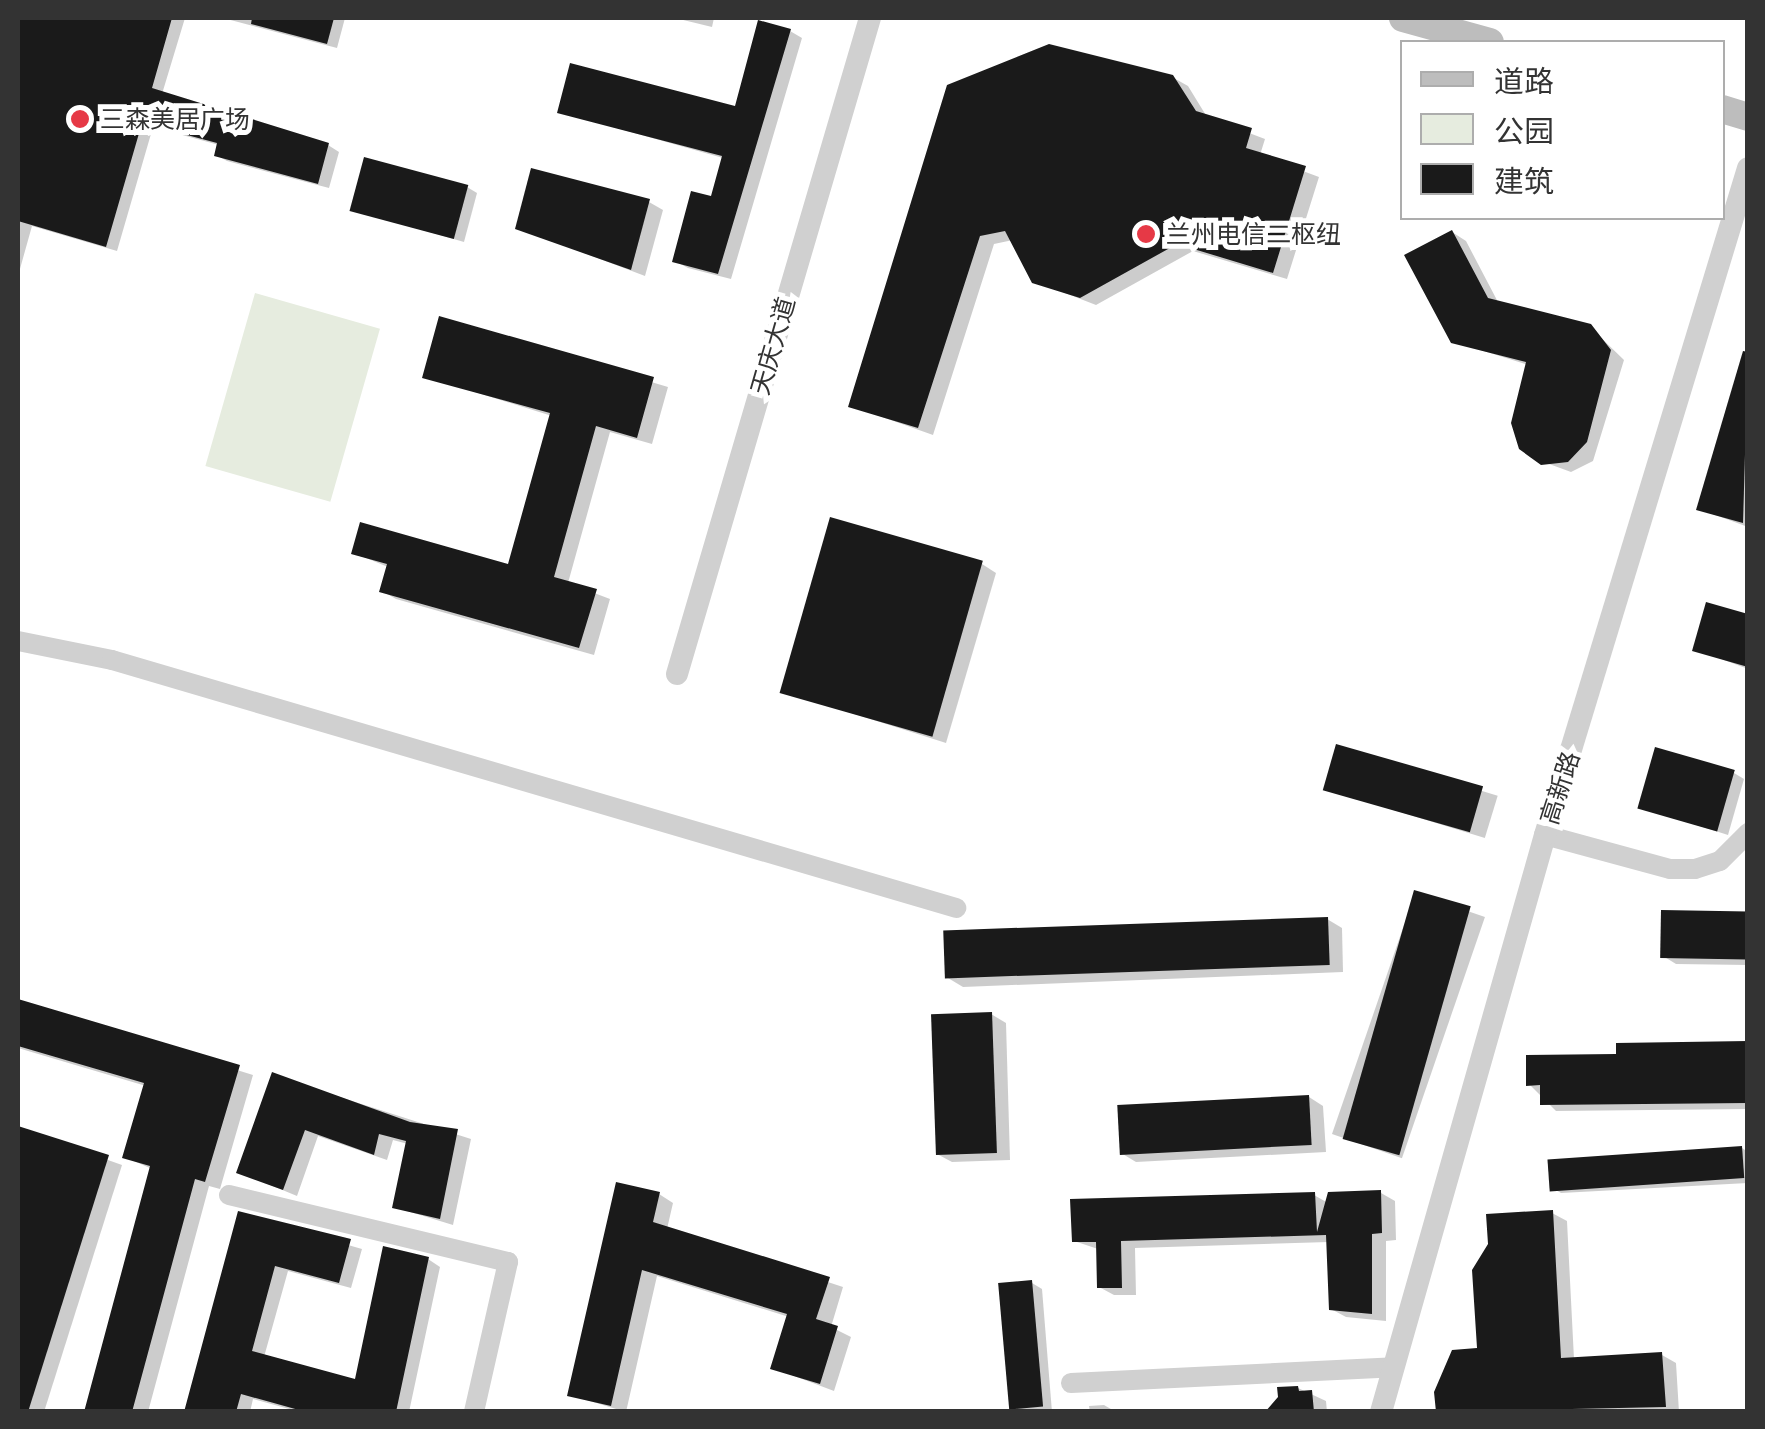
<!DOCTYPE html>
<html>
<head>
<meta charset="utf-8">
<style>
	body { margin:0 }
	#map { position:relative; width:1765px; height:1429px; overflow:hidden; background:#fff; font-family:"Golos Text","Noto Sans SC",sans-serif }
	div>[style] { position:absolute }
	.green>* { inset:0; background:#e6ecdf; transform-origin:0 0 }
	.shadow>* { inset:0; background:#0003; transform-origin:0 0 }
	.building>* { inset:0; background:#1a1a1a; transform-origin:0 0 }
	.minor>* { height:20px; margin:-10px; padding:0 10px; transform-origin:10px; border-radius:10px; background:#d0d0d0 }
	.tertiary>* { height:22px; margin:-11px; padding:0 11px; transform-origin:11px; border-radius:11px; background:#d0d0d0 }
	.secondary>* { height:28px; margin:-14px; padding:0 14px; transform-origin:14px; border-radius:14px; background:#bdbdbd }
	.dots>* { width:28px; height:28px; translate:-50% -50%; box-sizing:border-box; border:5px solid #fff; border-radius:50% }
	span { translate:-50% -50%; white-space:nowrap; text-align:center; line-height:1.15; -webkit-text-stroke:10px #fff; paint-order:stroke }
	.poi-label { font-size:25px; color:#333 }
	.left { translate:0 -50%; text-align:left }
	.street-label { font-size:25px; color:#333 }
	.frame { position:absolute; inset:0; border:20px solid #333; pointer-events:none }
	.legend { position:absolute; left:1400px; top:40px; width:325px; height:180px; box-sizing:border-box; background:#fff; border:2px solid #adadad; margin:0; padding:12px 18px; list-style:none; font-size:30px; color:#333 }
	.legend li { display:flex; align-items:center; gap:20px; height:50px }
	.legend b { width:50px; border:2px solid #adadad }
</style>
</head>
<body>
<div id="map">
	<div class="green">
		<i style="left:255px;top:293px;width:130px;height:180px;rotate:16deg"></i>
	</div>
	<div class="shadow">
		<i style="clip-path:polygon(18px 18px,185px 18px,162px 94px,328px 145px,339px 152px,329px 188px,227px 161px,216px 155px,219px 145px,153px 127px,117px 251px,32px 226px,18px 276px)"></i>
		<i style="clip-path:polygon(223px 18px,345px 18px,337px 48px)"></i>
		<i style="clip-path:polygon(675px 18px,714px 18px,712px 27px)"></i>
		<i style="clip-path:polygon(790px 31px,802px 38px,731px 279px,688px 268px,675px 261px,713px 199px,723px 158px,560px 112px,736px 110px)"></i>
		<i style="clip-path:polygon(1172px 77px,1188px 86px,1207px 117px,1265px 139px,1260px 155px,1319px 177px,1287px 279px,1193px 251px,1096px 305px,1034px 281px,1013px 240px,994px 244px,933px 435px,851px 406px,949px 87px)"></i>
		<i style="clip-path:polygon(467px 187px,477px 193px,464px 242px,353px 210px)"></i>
		<i style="clip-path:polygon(649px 202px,663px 210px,645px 276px,518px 228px)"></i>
		<i style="clip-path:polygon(1452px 232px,1466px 241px,1499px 304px,1590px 327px,1624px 360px,1593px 461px,1571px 472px,1530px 457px,1514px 423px,1528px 365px,1452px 341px)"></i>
		<i style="clip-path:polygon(440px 319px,668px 387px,652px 444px,610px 432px,568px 583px,610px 599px,594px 655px,396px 599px,382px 591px,388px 567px,354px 553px,510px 567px,552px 416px,424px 376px)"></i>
		<i style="clip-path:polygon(1748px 343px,1748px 527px,1699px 509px)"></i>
		<i style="clip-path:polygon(982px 564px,996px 573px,946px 743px,782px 691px)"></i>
		<i style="clip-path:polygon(1748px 617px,1748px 669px,1695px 649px)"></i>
		<i style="left:1338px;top:747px;width:167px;height:44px;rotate:17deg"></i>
		<i style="clip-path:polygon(1734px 773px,1744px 779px,1728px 835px,1640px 807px)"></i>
		<i style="left:1415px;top:893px;width:74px;height:255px;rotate:19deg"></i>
		<i style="clip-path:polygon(1748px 914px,1748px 965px,1676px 964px,1663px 956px)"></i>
		<i style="clip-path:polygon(1327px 919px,1342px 928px,1343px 972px,963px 987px,948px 978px)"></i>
		<i style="clip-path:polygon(18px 1002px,253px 1075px,220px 1189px,209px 1186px,148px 1412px,87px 1412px,152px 1169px,125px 1157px,146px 1086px,18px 1048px)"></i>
		<i style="clip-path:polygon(991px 1014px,1006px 1023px,1010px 1160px,952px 1162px,937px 1154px)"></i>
		<i style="clip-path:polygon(1748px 1044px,1748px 1109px,1556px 1111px,1529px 1084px)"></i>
		<i style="clip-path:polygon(274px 1076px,471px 1139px,453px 1225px,394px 1207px,408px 1144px,393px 1140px,387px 1160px,318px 1136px,297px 1196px,239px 1172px)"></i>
		<i style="clip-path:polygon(1309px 1097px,1323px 1106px,1326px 1152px,1136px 1162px,1121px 1153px)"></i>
		<i style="clip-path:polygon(18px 1128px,122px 1165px,44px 1412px,18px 1412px)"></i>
		<i style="clip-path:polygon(1742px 1148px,1748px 1152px,1748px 1183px,1561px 1193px,1551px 1187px)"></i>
		<i style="clip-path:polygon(1381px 1193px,1395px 1201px,1396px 1240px,1386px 1241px,1386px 1321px,1346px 1317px,1331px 1309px,1329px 1242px,1135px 1248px,1136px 1295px,1114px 1295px,1099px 1287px,1098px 1249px,1074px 1241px,1314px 1195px,1328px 1203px)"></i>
		<i style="clip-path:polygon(659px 1194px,673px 1203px,667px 1229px,843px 1287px,831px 1327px,851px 1337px,834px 1391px,773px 1368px,789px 1317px,657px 1276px,626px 1412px,570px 1395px)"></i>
		<i style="clip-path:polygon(1552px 1213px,1567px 1221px,1574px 1359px,1662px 1355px,1676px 1363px,1679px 1412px,1441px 1412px,1479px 1351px,1490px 1244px)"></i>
		<i style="clip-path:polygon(240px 1214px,362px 1249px,351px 1288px,288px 1271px,264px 1357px,357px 1382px,428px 1259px,440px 1267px,409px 1412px,300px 1412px,253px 1399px,250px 1412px,187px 1412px)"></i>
		<i style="clip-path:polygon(1032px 1283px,1042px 1289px,1052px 1412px,1010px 1408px)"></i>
		<i style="clip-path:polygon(1298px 1388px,1326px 1401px,1327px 1412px,1268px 1412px)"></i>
		<i style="clip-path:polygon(1104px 1405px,1116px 1412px,1090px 1412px,1089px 1406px)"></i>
	</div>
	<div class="building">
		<i style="clip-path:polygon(18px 18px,172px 18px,152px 88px,329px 143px,318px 184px,214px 156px,217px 143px,142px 123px,106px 247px,18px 221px)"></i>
		<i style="clip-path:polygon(252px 18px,334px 18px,327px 44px,251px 24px)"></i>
		<i style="clip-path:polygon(758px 20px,791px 29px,718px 274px,672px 262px,691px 191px,711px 196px,722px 156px,557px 113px,570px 63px,735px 106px)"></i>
		<i style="clip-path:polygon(1049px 44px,1173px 75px,1196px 111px,1252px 128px,1246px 148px,1306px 166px,1273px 273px,1177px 244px,1080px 298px,1032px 283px,1005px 231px,980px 236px,918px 428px,848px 407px,947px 85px)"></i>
		<i style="left:364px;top:157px;width:108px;height:56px;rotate:15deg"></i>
		<i style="clip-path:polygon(531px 168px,650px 199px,631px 270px,515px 229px)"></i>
		<i style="clip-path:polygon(1452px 230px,1488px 298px,1591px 324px,1611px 350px,1587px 442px,1568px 462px,1541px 465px,1519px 449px,1511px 423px,1526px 362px,1451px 343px,1404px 255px)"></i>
		<i style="clip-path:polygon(439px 316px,654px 377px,637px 438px,596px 426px,554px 577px,597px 589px,579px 648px,379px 592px,387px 564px,351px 554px,360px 522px,508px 564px,550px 413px,422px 378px)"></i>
		<i style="clip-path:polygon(1743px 351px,1748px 352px,1743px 523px,1696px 510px)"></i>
		<i style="left:830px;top:517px;width:159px;height:183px;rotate:16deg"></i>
		<i style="clip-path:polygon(1706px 602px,1748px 614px,1748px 667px,1692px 651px)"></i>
		<i style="left:1336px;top:744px;width:153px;height:48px;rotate:16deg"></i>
		<i style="left:1655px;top:747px;width:83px;height:64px;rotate:16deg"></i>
		<i style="left:1414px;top:890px;width:59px;height:259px;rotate:16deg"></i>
		<i style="left:1661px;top:910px;width:87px;height:48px;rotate:1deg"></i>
		<i style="left:1328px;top:917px;width:48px;height:385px;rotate:88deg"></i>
		<i style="clip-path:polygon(18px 999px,240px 1065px,205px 1182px,195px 1179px,132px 1412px,84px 1412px,150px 1166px,122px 1158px,144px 1083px,18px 1046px)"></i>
		<i style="left:992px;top:1012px;width:141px;height:61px;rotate:88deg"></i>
		<i style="clip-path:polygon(1748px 1041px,1748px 1103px,1540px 1105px,1540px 1085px,1526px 1086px,1526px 1055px,1616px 1054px,1616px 1043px)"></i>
		<i style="clip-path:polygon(272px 1072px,410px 1122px,458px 1129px,440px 1219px,392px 1208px,406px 1141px,379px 1134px,374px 1155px,305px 1130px,283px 1190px,236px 1173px)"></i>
		<i style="left:1309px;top:1095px;width:50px;height:192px;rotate:87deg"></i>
		<i style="clip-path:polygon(18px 1126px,109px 1155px,28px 1412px,18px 1412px)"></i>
		<i style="left:1742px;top:1146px;width:32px;height:195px;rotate:86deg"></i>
		<i style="clip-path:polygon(616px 1182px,660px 1192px,653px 1222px,830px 1277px,816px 1319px,838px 1326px,820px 1384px,770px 1369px,787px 1314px,642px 1270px,611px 1406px,567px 1396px)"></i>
		<i style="clip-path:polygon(1381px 1190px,1382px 1233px,1372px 1234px,1372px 1314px,1329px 1310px,1326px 1235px,1121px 1241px,1122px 1288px,1097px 1288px,1096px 1242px,1072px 1242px,1070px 1199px,1315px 1192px,1317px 1232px,1328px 1192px)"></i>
		<i style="clip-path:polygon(1553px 1210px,1561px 1358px,1662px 1352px,1666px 1407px,1436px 1412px,1434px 1392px,1452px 1350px,1477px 1348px,1472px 1270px,1488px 1244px,1486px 1214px)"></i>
		<i style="clip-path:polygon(238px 1211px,351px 1239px,339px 1283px,275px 1266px,252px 1351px,355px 1379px,383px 1246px,429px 1257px,396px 1412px,306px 1412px,241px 1394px,236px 1412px,184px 1412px)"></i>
		<i style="left:1032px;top:1280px;width:127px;height:34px;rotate:85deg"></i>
		<i style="clip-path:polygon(1298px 1386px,1299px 1391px,1312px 1390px,1314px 1412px,1265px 1412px,1278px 1397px,1277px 1387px)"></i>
	</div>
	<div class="minor">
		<i style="left:18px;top:641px;width:96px;rotate:11.4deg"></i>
		<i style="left:112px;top:660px;width:880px;rotate:16.37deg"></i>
		<i style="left:1545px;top:835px;width:130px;rotate:15.2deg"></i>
		<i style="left:1670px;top:869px;width:25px"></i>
		<i style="left:1695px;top:869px;width:26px;rotate:-18deg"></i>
		<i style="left:1720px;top:861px;width:40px;rotate:-45deg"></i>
		<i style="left:229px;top:1195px;width:287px;rotate:13.5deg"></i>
		<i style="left:508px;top:1262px;width:154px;rotate:102.8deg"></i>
		<i style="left:1071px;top:1383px;width:323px;rotate:-2.8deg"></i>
	</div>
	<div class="tertiary">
		<i style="left:677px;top:674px;width:684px;rotate:-73.61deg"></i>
		<i style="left:1381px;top:1412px;width:600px;rotate:-74.13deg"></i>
		<i style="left:1545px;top:835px;width:697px;rotate:-73.07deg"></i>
	</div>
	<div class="secondary">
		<i style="left:1403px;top:18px;width:90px;rotate:15.4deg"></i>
		<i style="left:1722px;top:109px;width:27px;rotate:17deg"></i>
	</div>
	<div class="dots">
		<i style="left:80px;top:119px;background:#e63946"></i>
		<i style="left:1146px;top:234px;background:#e63946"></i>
	</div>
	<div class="poi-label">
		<span class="left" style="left:100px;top:119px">三森美居广场</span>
		<span class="left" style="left:1166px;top:234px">兰州电信二枢纽</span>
	</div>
	<div class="street-label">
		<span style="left:773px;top:346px;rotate:-74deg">天庆大道</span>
		<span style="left:1560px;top:788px;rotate:-72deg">高新路</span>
	</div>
	<div class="frame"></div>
	<ul class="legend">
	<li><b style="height:12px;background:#bdbdbd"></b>道路</li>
	<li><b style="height:28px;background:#e6ecdf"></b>公园</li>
	<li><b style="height:28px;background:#1a1a1a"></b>建筑</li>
	</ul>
</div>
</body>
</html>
